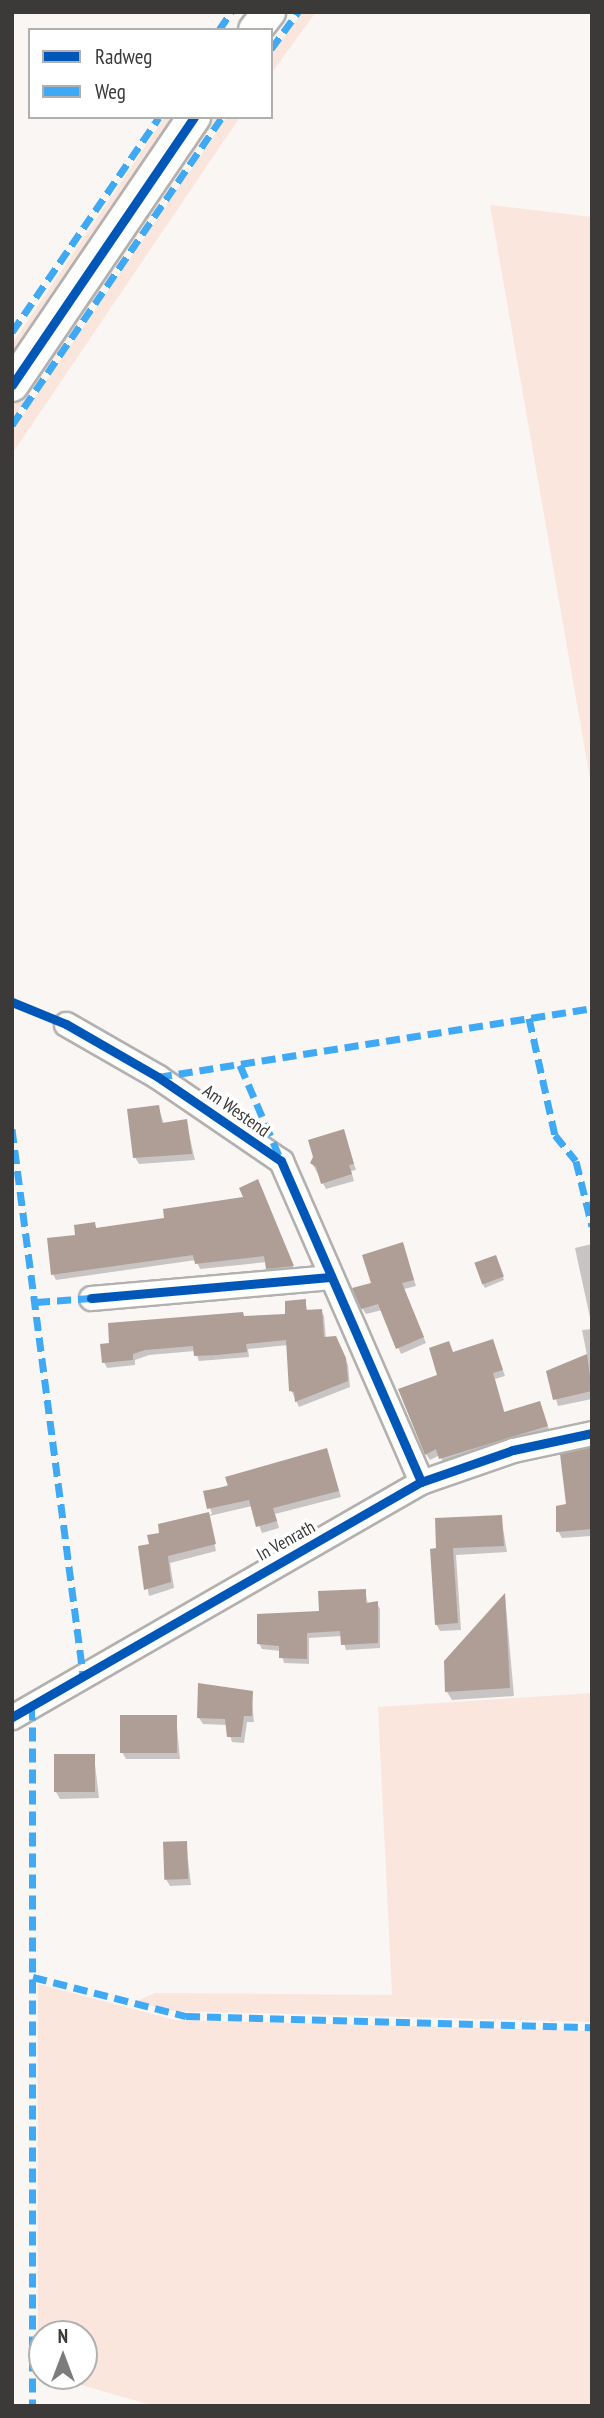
<!DOCTYPE html>
<html>
<head>
<meta charset="utf-8">
<style>
	body { margin:0 }
	#map { position:relative; width:604px; height:2418px; overflow:hidden; background:#f9f6f4; font-family:"PT Sans Narrow",sans-serif }
	div>[style] { position:absolute }
	.green>* { inset:0; background:#fbe6dd }
	.shadow>* { inset:0; background:#0003 }
	.building>* { inset:0; background:#af9e95; transform-origin:0 0 }
	.roads { filter:drop-shadow(2px 0 #b3b1af) drop-shadow(-2px 0 #b3b1af) drop-shadow(0 2px #b3b1af) drop-shadow(0 -2px #b3b1af) }
	.street>* { height:23px; margin:-11.5px; padding:0 11.5px; transform-origin:11.5px; border-radius:11.5px; background:#fefefd }
	.secondary>* { height:32px; margin:-16px; padding:0 16px; transform-origin:16px; border-radius:16px; background:#fefefd }
	.quiet>* { height:7px; margin-top:-3.5px; transform-origin:0; background:repeating-linear-gradient(90deg,#3fa9f5 0 14px,transparent 0 21px) }
	.cycleway>* { height:9px; margin:-4.5px; padding:0 4.5px; transform-origin:4.5px; border-radius:4.5px; background:#0057b8 }
	span { translate:-50% -50%; white-space:nowrap; text-align:center; line-height:1.15; -webkit-text-stroke:7px #fff; paint-order:stroke }
	.street-label { font-size:18px; color:#3c3a39 }
	.frame { position:absolute; inset:0; border:14px solid #3c3a39; pointer-events:none }
	.legend { position:absolute; left:28px; top:28px; width:245px; height:91px; box-sizing:border-box; background:#fff; border:2px solid #b1b0b0; margin:0; padding:9px 12px; list-style:none; font-size:21px; color:#3c3a39 }
	.legend li { display:flex; align-items:center; gap:14px; height:35px }
	.legend b { width:35px; border:2px solid #b1b0b0 }
	.north { position:absolute; left:28px; top:2320px; width:70px; height:70px; box-sizing:border-box; background:#fff; border:2px solid #b1b0b0; border-radius:50%; rotate:0deg; font-size:19px; font-weight:700; line-height:28px; text-align:center; color:#3c3a39 }
	.north::after { content:''; display:block; margin:auto; width:24px; height:32px; background:#7e7c7a; clip-path:polygon(50% 0,100% 100%,50% 72%,0 100%) }
</style>
</head>
<body>
<div id="map">
	<div class="green">
		<i style="clip-path:polygon(303px 12px,316px 12px,271px 74px,271px 54px)"></i>
		<i style="clip-path:polygon(165px 117px,178px 117px,12px 358px,12px 344px)"></i>
		<i style="clip-path:polygon(211px 117px,218px 117px,12px 420px,12px 408px,55px 342px)"></i>
		<i style="clip-path:polygon(227px 117px,240px 117px,12px 454px,12px 432px,19px 421px)"></i>
		<i style="clip-path:polygon(490px 205px,592px 217px,592px 790px)"></i>
		<i style="clip-path:polygon(592px 1693px,592px 2022px,175px 2011px,135px 2002px,155px 1993px,392px 1995px,378px 1707px)"></i>
		<i style="clip-path:polygon(38px 1984px,175px 2020px,592px 2031px,592px 2406px,155px 2406px,49px 2376px,84px 2376px,84px 2334px,42px 2334px,42px 2374px,38px 2373px)"></i>
	</div>
	<div class="shadow">
		<i style="clip-path:polygon(158px 1106px,164px 1124px,186px 1121px,195px 1160px,139px 1164px,135px 1157px)"></i>
		<i style="clip-path:polygon(343px 1131px,356px 1170px,351px 1171px,354px 1181px,326px 1189px,312px 1163px)"></i>
		<i style="clip-path:polygon(261px 1187px,295px 1272px,271px 1274px,267px 1262px,200px 1269px,196px 1260px,56px 1280px,53px 1274px,77px 1236px,94px 1224px,97px 1229px,166px 1219px,245px 1198px)"></i>
		<i style="clip-path:polygon(592px 1244px,592px 1327px,575px 1248px)"></i>
		<i style="clip-path:polygon(405px 1251px,416px 1286px,404px 1289px,426px 1343px,401px 1354px,382px 1310px,366px 1314px,362px 1308px,373px 1284px)"></i>
		<i style="clip-path:polygon(497px 1259px,504px 1280px,485px 1288px,483px 1285px)"></i>
		<i style="clip-path:polygon(305px 1301px,308px 1312px,321px 1311px,324px 1316px,326px 1338px,338px 1343px,348px 1365px,350px 1387px,299px 1407px,291px 1390px,288px 1345px,248px 1349px,249px 1357px,199px 1361px,195px 1351px,149px 1355px,135px 1360px,135px 1365px,107px 1368px,104px 1362px,245px 1318px,287px 1316px)"></i>
		<i style="clip-path:polygon(592px 1329px,592px 1399px,558px 1406px,548px 1372px,587px 1355px,582px 1330px)"></i>
		<i style="clip-path:polygon(493px 1341px,505px 1376px,495px 1379px,505px 1414px,539px 1403px,550px 1432px,444px 1465px,440px 1455px,430px 1460px,426px 1454px,440px 1376px,453px 1354px)"></i>
		<i style="clip-path:polygon(592px 1448px,592px 1550px,591px 1536px,562px 1538px,558px 1531px)"></i>
		<i style="clip-path:polygon(327px 1450px,341px 1497px,275px 1514px,279px 1528px,262px 1533px,252px 1506px,209px 1516px,216px 1551px,170px 1563px,174px 1588px,149px 1596px,140px 1547px,151px 1546px,161px 1535px,160px 1526px,212px 1514px,205px 1493px)"></i>
		<i style="clip-path:polygon(501px 1516px,507px 1552px,456px 1555px,461px 1630px,440px 1631px,436px 1624px,438px 1550px)"></i>
		<i style="clip-path:polygon(365px 1591px,368px 1604px,377px 1603px,380px 1609px,380px 1648px,346px 1650px,342px 1636px,309px 1638px,309px 1664px,284px 1663px,281px 1651px,262px 1649px,259px 1643px)"></i>
		<i style="clip-path:polygon(505px 1596px,514px 1696px,452px 1700px,447px 1692px)"></i>
		<i style="clip-path:polygon(251px 1692px,254px 1722px,247px 1722px,244px 1743px,232px 1742px,227px 1725px,203px 1724px,199px 1718px)"></i>
		<i style="clip-path:polygon(176px 1717px,180px 1759px,126px 1759px,122px 1752px)"></i>
		<i style="clip-path:polygon(94px 1756px,99px 1798px,60px 1799px,56px 1792px)"></i>
		<i style="clip-path:polygon(186px 1843px,191px 1885px,170px 1886px,166px 1879px)"></i>
	</div>
	<div class="building">
		<i style="clip-path:polygon(159px 1105px,162px 1123px,187px 1119px,192px 1154px,133px 1158px,127px 1109px)"></i>
		<i style="clip-path:polygon(344px 1129px,354px 1164px,349px 1165px,352px 1174px,321px 1184px,316px 1167px,310px 1163px,313px 1157px,308px 1140px)"></i>
		<i style="clip-path:polygon(258px 1179px,294px 1266px,266px 1269px,264px 1256px,195px 1264px,193px 1255px,51px 1275px,47px 1238px,75px 1235px,74px 1225px,95px 1222px,96px 1228px,164px 1218px,163px 1209px,243px 1197px,239px 1188px)"></i>
		<i style="clip-path:polygon(403px 1242px,414px 1280px,402px 1283px,424px 1337px,396px 1349px,378px 1304px,361px 1309px,352px 1288px,371px 1283px,362px 1255px)"></i>
		<i style="left:496px;top:1255px;width:23px;height:23px;rotate:70deg"></i>
		<i style="clip-path:polygon(306px 1299px,306px 1310px,322px 1309px,324px 1337px,336px 1336px,346px 1358px,348px 1381px,295px 1402px,294px 1392px,289px 1391px,286px 1340px,246px 1344px,247px 1352px,217px 1355px,194px 1356px,193px 1346px,145px 1350px,133px 1354px,133px 1360px,102px 1363px,100px 1344px,109px 1343px,108px 1323px,243px 1312px,244px 1316px,285px 1314px,285px 1301px)"></i>
		<i style="clip-path:polygon(493px 1339px,503px 1370px,493px 1373px,504px 1412px,540px 1401px,548px 1426px,439px 1459px,436px 1449px,425px 1455px,398px 1389px,437px 1375px,429px 1348px,449px 1341px,453px 1352px)"></i>
		<i style="clip-path:polygon(587px 1354px,592px 1391px,553px 1400px,546px 1371px)"></i>
		<i style="clip-path:polygon(592px 1447px,592px 1529px,556px 1532px,556px 1506px,566px 1504px,560px 1454px)"></i>
		<i style="clip-path:polygon(327px 1448px,339px 1491px,273px 1508px,277px 1521px,256px 1527px,249px 1500px,207px 1509px,203px 1491px,228px 1486px,225px 1477px)"></i>
		<i style="clip-path:polygon(209px 1512px,216px 1544px,168px 1556px,171px 1582px,144px 1590px,138px 1546px,149px 1544px,147px 1535px,159px 1533px,158px 1524px)"></i>
		<i style="clip-path:polygon(502px 1515px,504px 1546px,453px 1548px,458px 1623px,435px 1625px,430px 1549px,436px 1548px,435px 1518px)"></i>
		<i style="clip-path:polygon(366px 1589px,366px 1603px,378px 1601px,378px 1643px,341px 1645px,340px 1631px,307px 1633px,307px 1659px,279px 1658px,279px 1646px,257px 1644px,257px 1614px,319px 1611px,318px 1591px)"></i>
		<i style="clip-path:polygon(505px 1593px,510px 1688px,445px 1692px,444px 1661px)"></i>
		<i style="clip-path:polygon(198px 1683px,253px 1691px,252px 1716px,244px 1716px,241px 1737px,227px 1737px,225px 1719px,197px 1718px)"></i>
		<i style="left:120px;top:1715px;width:57px;height:38px"></i>
		<i style="left:54px;top:1754px;width:41px;height:38px"></i>
		<i style="left:187px;top:1841px;width:38px;height:24px;rotate:88deg"></i>
	</div>
	<div class="roads">
		<div class="street">
			<i style="left:66px;top:1024px;width:106px;rotate:29.9deg"></i>
			<i style="left:158px;top:1077px;width:149px;rotate:34.3deg"></i>
			<i style="left:281px;top:1161px;width:350px;rotate:66.4deg"></i>
			<i style="left:91px;top:1298px;width:241px;rotate:-5deg"></i>
			<i style="left:12px;top:1717px;width:472px;rotate:-29.9deg"></i>
			<i style="left:421px;top:1482px;width:97px;rotate:-19.2deg"></i>
			<i style="left:513px;top:1450px;width:81px;rotate:-12.1deg"></i>
		</div>
		<div class="secondary">
			<i style="left:255px;top:30px;width:23px;rotate:-52deg"></i>
			<i style="left:12px;top:385px;width:324px;rotate:-55.8deg"></i>
		</div>
	</div>
	<div class="quiet">
		<i style="left:219px;top:30px;width:22px;rotate:-56deg"></i>
		<i style="left:271px;top:49px;width:46px;rotate:-53.9deg"></i>
		<i style="left:12px;top:332px;width:260px;rotate:-55.6deg"></i>
		<i style="left:12px;top:425px;width:373px;rotate:-55.7deg"></i>
		<i style="left:529px;top:1018px;width:120px;rotate:77.5deg"></i>
		<i style="left:555px;top:1135px;width:33px;rotate:51deg"></i>
		<i style="left:576px;top:1161px;width:67px;rotate:76.2deg"></i>
		<i style="left:240px;top:1065px;width:101px;rotate:66.7deg"></i>
		<i style="left:158px;top:1077px;width:439px;rotate:-9deg"></i>
		<i style="left:12px;top:1129px;width:550px;rotate:82.58deg"></i>
		<i style="left:36px;top:1302px;width:55px;rotate:-4.2deg"></i>
		<i style="left:32px;top:1706px;width:700px;rotate:89.92deg"></i>
		<i style="left:33px;top:1977px;width:158px;rotate:14.3deg"></i>
		<i style="left:186px;top:2016px;width:406px;rotate:1.6deg"></i>
	</div>
	<div class="cycleway">
		<i style="left:12px;top:385px;width:324px;rotate:-55.8deg"></i>
		<i style="left:12px;top:1002px;width:58px;rotate:22.2deg"></i>
		<i style="left:66px;top:1024px;width:106px;rotate:29.9deg"></i>
		<i style="left:158px;top:1077px;width:149px;rotate:34.3deg"></i>
		<i style="left:281px;top:1161px;width:350px;rotate:66.4deg"></i>
		<i style="left:91px;top:1298px;width:241px;rotate:-5deg"></i>
		<i style="left:12px;top:1717px;width:472px;rotate:-29.9deg"></i>
		<i style="left:421px;top:1482px;width:97px;rotate:-19.2deg"></i>
		<i style="left:513px;top:1450px;width:81px;rotate:-12.1deg"></i>
	</div>
	<div class="street-label">
		<span style="left:236px;top:1111px;rotate:35deg">Am Westend</span>
		<span style="left:286px;top:1541px;rotate:-29deg">In Venrath</span>
	</div>
	<div class="frame"></div>
	<ul class="legend">
	<li><b style="height:9px;background:#0057b8"></b>Radweg</li>
	<li><b style="height:9px;background:#3fa9f5"></b>Weg</li>
	</ul>
	<div class="north">N</div>
</div>
</body>
</html>
